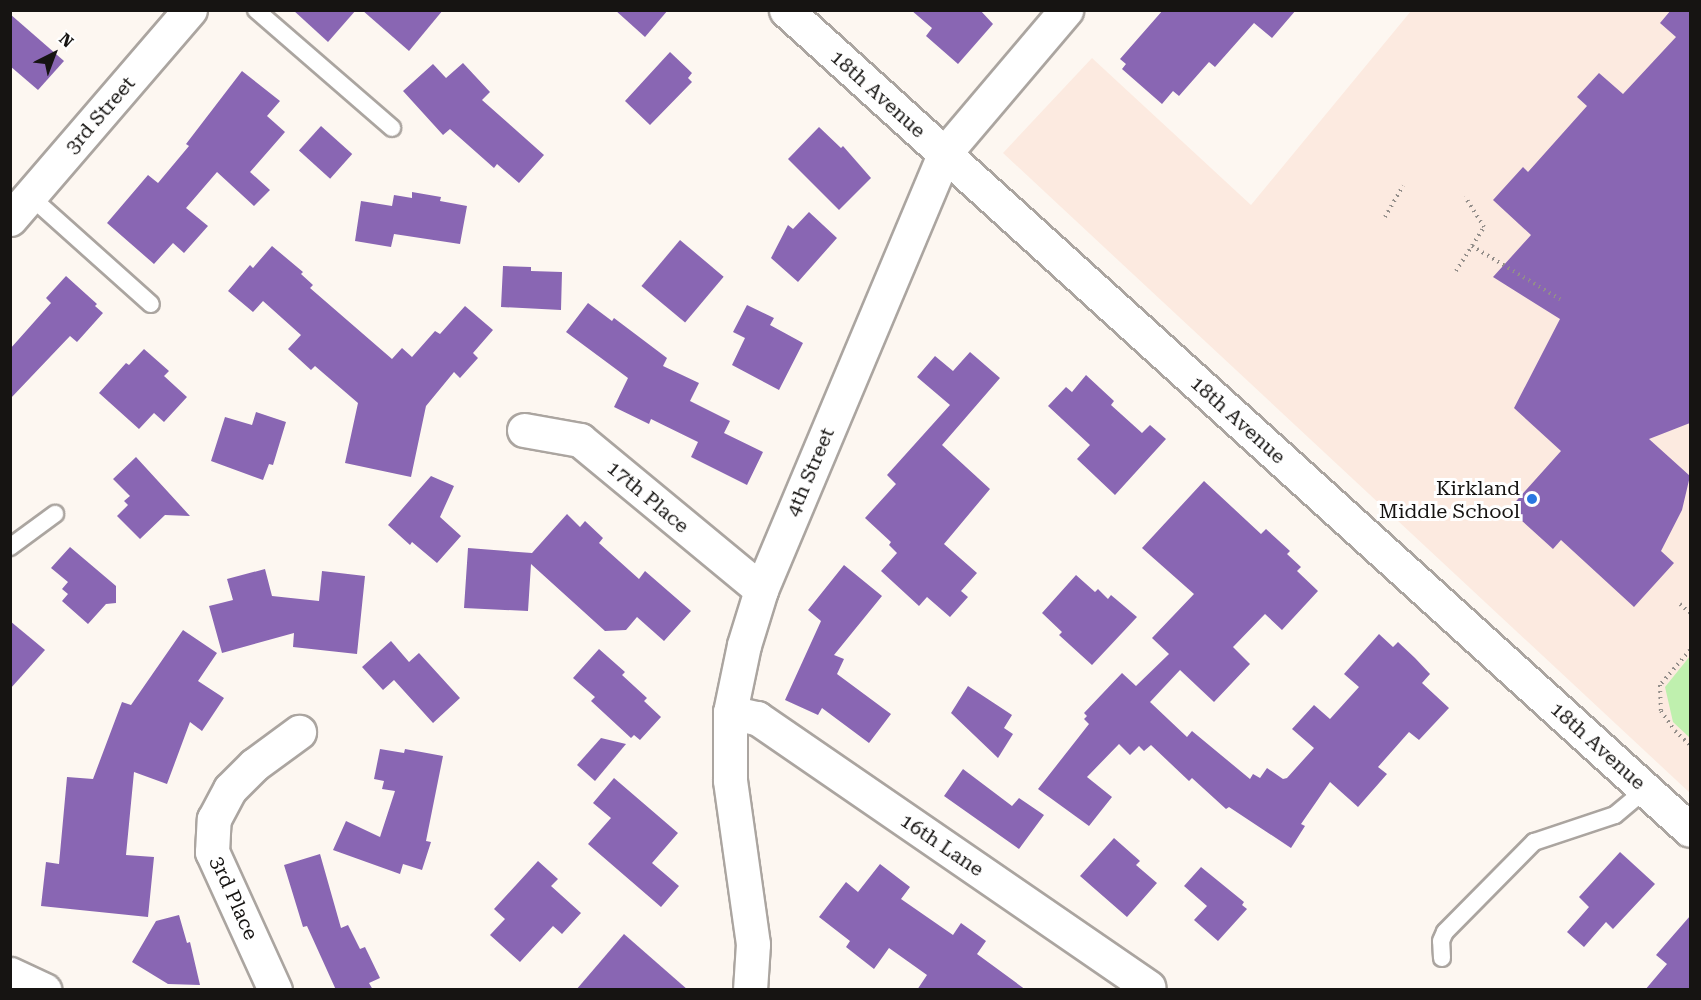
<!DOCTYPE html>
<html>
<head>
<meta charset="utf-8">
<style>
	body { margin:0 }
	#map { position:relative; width:1701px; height:1000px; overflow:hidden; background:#fdf7f1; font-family:"Roboto Serif",serif }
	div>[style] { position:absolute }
	.education>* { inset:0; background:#fceae0 }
	.green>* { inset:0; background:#bff0ae }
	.building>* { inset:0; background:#8966b3; transform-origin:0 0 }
	.path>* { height:4px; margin-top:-2px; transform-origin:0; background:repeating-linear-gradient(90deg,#938e8a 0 1.5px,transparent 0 6px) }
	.roads { filter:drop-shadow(2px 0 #aba5a0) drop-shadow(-2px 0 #aba5a0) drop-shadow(0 2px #aba5a0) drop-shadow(0 -2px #aba5a0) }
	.lane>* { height:16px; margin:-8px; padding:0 8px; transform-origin:8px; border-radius:8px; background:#fff }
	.street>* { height:33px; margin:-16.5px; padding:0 16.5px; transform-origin:16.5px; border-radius:16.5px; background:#fff }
	.secondary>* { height:33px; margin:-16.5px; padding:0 16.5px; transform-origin:16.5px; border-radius:16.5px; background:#fff }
	.dots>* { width:16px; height:16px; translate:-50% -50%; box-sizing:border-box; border:3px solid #fff; border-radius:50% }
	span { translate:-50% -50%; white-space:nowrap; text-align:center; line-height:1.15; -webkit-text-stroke:6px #fff; paint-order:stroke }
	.street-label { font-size:20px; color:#161412 }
	.poi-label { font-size:20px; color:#161412 }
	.right { translate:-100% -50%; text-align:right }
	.frame { position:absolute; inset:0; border:12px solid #161412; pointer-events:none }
	.north { position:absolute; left:24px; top:24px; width:60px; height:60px; -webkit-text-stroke:4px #fff; paint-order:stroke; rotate:42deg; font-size:16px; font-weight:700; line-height:24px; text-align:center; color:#161412 }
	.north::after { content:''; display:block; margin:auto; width:21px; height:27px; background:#161412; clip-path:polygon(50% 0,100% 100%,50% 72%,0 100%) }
</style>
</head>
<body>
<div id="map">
	<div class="education">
		<i style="clip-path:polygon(1411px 11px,1690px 11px,1690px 793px,1003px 153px,1092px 58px,1251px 205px)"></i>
	</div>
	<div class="green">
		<i style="clip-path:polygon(1690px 656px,1690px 738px,1673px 722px,1665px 687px)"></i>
	</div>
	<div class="building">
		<i style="clip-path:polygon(293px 10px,356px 10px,328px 42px)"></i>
		<i style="clip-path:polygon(362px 10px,443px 10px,409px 51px)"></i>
		<i style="clip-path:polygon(615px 10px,668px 10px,645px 37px)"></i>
		<i style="clip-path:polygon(911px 10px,980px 10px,993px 24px,958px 64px,926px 36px,932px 28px)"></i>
		<i style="clip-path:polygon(1163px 10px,1296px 10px,1272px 38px,1254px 23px,1215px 67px,1209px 62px,1179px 96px,1173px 91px,1162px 104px,1122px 69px,1126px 64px,1120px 59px)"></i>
		<i style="clip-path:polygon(1671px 10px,1690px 10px,1690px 423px,1649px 439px,1690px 476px,1682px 510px,1661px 551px,1674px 563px,1634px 607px,1561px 540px,1553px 549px,1509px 509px,1561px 451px,1514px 408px,1560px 319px,1493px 277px,1531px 235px,1493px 200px,1523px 167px,1528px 172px,1587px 106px,1577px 97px,1599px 73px,1623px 94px,1676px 37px,1660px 23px)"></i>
		<i style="clip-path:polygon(10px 14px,64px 61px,38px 90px,10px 66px)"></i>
		<i style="clip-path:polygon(670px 52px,692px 73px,688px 78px,692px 82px,650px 125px,625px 101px)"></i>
		<i style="clip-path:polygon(463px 63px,490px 92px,482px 100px,544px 155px,519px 183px,497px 164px,494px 168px,450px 129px,443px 135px,403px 91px,433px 64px,446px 78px)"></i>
		<i style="clip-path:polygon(242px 71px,280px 101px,267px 116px,285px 132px,250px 172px,270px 190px,254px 206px,217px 172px,186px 208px,208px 226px,184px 253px,173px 243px,154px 264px,107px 223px,148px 175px,158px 183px,189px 146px,186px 144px)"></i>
		<i style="left:321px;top:126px;width:42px;height:33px;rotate:42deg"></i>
		<i style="clip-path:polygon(819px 127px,841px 148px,843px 146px,871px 178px,839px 210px,788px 159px)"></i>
		<i style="clip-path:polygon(412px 192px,441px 197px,440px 201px,467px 206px,460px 244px,394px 234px,391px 247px,355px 241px,361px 201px,392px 206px,394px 195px,412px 198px)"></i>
		<i style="clip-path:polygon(809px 212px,837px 238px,798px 282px,771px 258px,788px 225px,793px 229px)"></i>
		<i style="left:680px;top:240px;width:57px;height:60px;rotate:40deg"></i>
		<i style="clip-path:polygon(272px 246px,303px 272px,301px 274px,313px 285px,310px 288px,392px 359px,402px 348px,412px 357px,435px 331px,440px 334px,465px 306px,493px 330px,473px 353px,478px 358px,460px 378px,454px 372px,426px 406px,411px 477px,345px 463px,358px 403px,315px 366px,311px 370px,288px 349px,301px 335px,263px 301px,253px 312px,228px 291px,250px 265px,253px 268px)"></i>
		<i style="clip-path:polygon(503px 266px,531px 267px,531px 271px,562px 272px,561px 310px,501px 307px)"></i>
		<i style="clip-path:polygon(66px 276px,97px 304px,95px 306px,103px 313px,77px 342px,70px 336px,10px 399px,10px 349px,51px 303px,46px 298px)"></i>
		<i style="clip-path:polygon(588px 303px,612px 321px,614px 318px,667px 358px,663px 366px,699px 383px,690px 401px,730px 421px,724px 433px,763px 452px,747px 485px,691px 457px,698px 442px,651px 419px,649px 424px,614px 407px,628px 378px,566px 332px)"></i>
		<i style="clip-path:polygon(747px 305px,774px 318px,770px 325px,803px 343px,779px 390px,732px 365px,745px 338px,733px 332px)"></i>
		<i style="clip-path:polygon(144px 349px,169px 371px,164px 376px,187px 397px,164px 422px,154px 413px,139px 429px,99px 393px,126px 363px,129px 365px)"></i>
		<i style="clip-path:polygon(970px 352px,1000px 378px,942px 445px,990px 489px,944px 544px,977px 573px,961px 591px,968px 597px,950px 617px,927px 597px,919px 606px,881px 571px,897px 553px,889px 545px,891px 542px,865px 518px,896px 484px,887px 475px,950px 405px,917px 377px,935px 356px,953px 371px)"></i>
		<i style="clip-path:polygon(1086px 375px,1114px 401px,1111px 405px,1142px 433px,1150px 425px,1166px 439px,1115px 495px,1077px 459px,1090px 445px,1048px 406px,1066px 387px,1072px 392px)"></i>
		<i style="clip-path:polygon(256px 412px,286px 422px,273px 465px,269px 464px,263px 480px,211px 461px,225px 417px,252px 425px)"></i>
		<i style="clip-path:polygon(136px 457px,190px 516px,165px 515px,140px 539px,117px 516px,128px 505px,124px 501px,130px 496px,113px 479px)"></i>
		<i style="clip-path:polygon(431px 476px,454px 486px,440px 517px,461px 536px,437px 563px,412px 542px,410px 545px,388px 525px)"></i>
		<i style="clip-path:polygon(1204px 481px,1261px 534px,1266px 529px,1290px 551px,1287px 554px,1301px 567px,1297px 571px,1318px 591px,1282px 630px,1265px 614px,1233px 647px,1250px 664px,1214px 702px,1180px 670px,1150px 702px,1187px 737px,1192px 731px,1250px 779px,1253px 774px,1260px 778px,1267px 768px,1283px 779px,1287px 778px,1314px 748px,1292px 729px,1314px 705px,1330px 719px,1359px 687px,1344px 674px,1379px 634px,1393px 647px,1398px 642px,1415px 658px,1430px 674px,1422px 683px,1449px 708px,1419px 740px,1409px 732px,1378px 767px,1387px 774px,1358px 807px,1330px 782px,1301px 824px,1305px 826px,1291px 848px,1229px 807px,1226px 809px,1192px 778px,1189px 781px,1151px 745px,1144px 751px,1139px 746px,1130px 755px,1119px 744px,1087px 777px,1112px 797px,1089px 826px,1038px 789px,1089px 724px,1084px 719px,1087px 716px,1084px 713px,1122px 673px,1136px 686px,1169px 654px,1152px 638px,1194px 594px,1142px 548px)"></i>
		<i style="clip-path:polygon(567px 514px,580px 527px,585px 521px,603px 538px,599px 543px,639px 579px,645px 571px,691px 611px,664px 641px,637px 617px,626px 630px,605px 631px,531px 564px,528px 611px,464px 608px,468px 548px,532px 553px)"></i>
		<i style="clip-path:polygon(70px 547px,116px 586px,116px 603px,106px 604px,88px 624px,62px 601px,68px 594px,62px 589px,68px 582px,51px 568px)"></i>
		<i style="clip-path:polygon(844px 565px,882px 596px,834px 655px,844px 659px,837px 674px,891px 714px,869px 743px,822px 708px,818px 715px,785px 700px,821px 621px,808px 610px)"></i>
		<i style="clip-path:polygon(265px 569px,272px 596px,319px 601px,322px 571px,365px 576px,357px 654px,293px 647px,294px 633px,222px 653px,209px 606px,233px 600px,227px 579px)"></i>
		<i style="clip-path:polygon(1076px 575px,1095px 592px,1098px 589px,1108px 599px,1111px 595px,1137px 617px,1092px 665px,1059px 635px,1062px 632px,1042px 613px)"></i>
		<i style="clip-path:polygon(10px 621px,45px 650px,10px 689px)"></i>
		<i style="clip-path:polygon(183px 630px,217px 653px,198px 681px,224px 698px,202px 731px,190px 722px,167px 784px,134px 772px,126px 855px,154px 857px,148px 917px,41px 906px,46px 862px,59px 864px,67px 777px,93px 779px,122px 702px,131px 705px)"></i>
		<i style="clip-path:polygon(391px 641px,409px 662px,419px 653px,460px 698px,433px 723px,394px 680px,383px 690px,362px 667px)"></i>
		<i style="clip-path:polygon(599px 649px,625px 672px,622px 675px,647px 698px,644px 701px,661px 717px,640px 740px,634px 735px,631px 738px,591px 701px,595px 697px,573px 678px)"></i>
		<i style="clip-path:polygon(968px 686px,1012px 715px,1004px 728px,1013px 734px,998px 758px,951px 713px)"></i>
		<i style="clip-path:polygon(601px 738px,626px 744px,595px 781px,577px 765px)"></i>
		<i style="clip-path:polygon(380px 749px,404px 753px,405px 749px,443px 756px,426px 841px,431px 842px,422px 870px,403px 864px,400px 874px,333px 850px,346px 821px,380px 837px,395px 791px,382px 789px,384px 781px,374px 779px)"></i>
		<i style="clip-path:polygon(963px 769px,1012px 806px,1019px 798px,1044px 815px,1019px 849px,944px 796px)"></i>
		<i style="clip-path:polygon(614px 778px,678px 833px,652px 863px,679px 886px,661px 907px,588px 844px,611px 818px,593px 803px)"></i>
		<i style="clip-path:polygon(1114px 838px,1140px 861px,1136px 865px,1157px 883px,1127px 917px,1080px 876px)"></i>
		<i style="clip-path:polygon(1620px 852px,1655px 884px,1613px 929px,1606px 922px,1584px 947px,1567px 932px,1589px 907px,1579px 897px)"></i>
		<i style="clip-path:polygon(320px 854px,341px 928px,348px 925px,360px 949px,365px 947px,380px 978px,369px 983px,373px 990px,336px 990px,307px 926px,303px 927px,284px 865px)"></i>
		<i style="clip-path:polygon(538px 861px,558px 879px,551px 886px,581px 913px,562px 934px,553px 926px,520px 962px,490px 935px,505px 919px,494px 909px)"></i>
		<i style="clip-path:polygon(880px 864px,910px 887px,901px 899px,953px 935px,961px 923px,986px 941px,977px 954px,1026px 990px,917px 990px,927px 975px,889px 948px,874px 969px,846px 947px,850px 941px,819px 917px,846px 882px,858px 892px)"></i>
		<i style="clip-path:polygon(1201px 867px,1244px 902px,1242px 905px,1247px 909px,1218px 941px,1194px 920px,1207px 906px,1184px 886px)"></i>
		<i style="clip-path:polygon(179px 915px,187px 943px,190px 942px,200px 985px,168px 984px,132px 962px,156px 921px)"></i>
		<i style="clip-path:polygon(1690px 916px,1690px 990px,1645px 990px,1667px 964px,1656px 955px)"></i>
		<i style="clip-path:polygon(624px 934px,688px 990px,576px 990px)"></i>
	</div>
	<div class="path">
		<i style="left:1385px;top:217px;width:36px;rotate:-60deg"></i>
		<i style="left:1472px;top:246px;width:103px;rotate:31.1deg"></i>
		<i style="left:1456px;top:271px;width:52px;rotate:-57.5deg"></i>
		<i style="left:1484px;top:227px;width:36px;rotate:-122deg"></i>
		<i style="left:1680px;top:604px;width:13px;rotate:42deg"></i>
		<i style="left:1690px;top:650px;width:46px;rotate:130.6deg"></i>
		<i style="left:1660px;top:685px;width:26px;rotate:88deg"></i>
		<i style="left:1661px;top:711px;width:24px;rotate:55deg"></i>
		<i style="left:1675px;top:731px;width:21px;rotate:43deg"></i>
	</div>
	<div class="roads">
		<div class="lane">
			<i style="left:256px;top:10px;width:180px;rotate:40.9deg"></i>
			<i style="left:30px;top:196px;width:162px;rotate:41.8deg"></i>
			<i style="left:10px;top:547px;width:56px;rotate:-36.3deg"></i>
			<i style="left:1442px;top:958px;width:17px;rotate:-93deg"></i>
			<i style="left:1441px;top:941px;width:10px;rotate:-66deg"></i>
			<i style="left:1445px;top:932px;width:127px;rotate:-45.3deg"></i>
			<i style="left:1534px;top:842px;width:85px;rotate:-18.4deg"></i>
			<i style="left:1615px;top:815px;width:40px;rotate:-40deg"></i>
		</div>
		<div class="street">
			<i style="left:524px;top:430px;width:57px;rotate:10.1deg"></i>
			<i style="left:580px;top:440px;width:235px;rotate:39.6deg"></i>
			<i style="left:730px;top:712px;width:28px;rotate:13deg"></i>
			<i style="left:757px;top:718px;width:475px;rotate:34.5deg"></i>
			<i style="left:275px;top:990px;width:152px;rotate:-114.5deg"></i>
			<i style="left:212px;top:852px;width:33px;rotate:-87deg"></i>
			<i style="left:214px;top:819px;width:34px;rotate:-62deg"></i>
			<i style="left:230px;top:789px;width:34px;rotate:-45deg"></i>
			<i style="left:254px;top:765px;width:56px;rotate:-36.3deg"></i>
		</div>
		<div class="secondary">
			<i style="left:786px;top:10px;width:1220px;rotate:42.21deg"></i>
			<i style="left:10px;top:219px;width:276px;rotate:-49.3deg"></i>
			<i style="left:10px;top:974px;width:38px;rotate:25deg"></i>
			<i style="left:750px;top:990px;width:46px;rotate:-86.3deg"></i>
			<i style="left:753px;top:944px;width:166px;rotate:-98deg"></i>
			<i style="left:730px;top:780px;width:68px;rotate:-90deg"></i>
			<i style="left:730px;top:712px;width:68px;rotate:-78.2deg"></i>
			<i style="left:744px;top:645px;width:58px;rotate:-72.8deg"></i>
			<i style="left:761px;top:590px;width:473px;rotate:-67.2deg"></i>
			<i style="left:944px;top:154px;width:189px;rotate:-49.7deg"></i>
		</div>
	</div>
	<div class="dots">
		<i style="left:1532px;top:499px;background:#2976e1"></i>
	</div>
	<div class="street-label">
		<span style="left:878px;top:94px;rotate:42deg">18th Avenue</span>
		<span style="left:100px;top:115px;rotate:-49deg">3rd Street</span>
		<span style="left:1238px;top:420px;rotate:42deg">18th Avenue</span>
		<span style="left:810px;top:472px;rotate:-67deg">4th Street</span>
		<span style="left:648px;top:497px;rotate:40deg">17th Place</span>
		<span style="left:1598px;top:746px;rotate:42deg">18th Avenue</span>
		<span style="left:942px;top:845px;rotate:34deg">16th Lane</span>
		<span style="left:234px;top:898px;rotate:66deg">3rd Place</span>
	</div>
	<div class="poi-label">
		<span class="right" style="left:1520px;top:500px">Kirkland<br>Middle School</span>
	</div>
	<div class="frame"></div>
	<div class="north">N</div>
</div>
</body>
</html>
